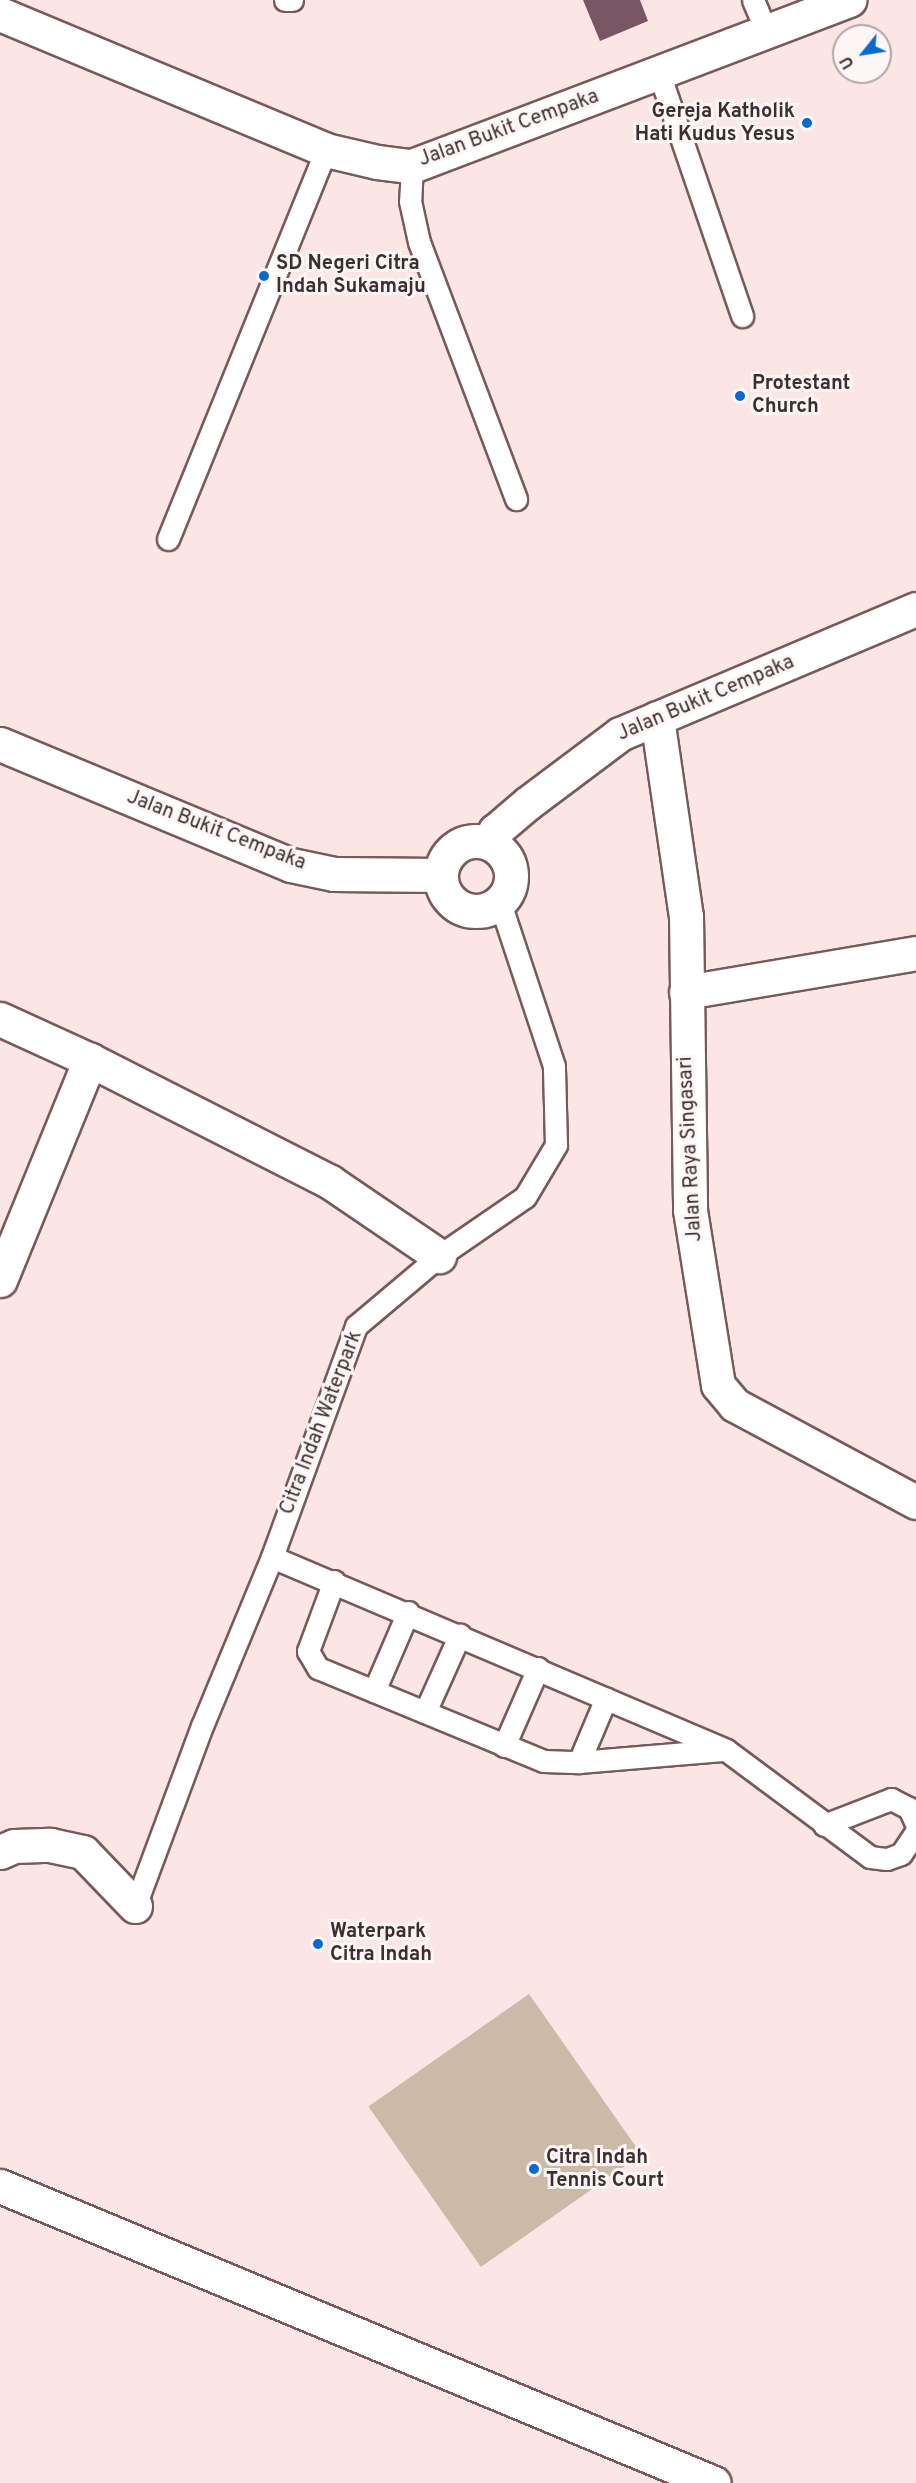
<!DOCTYPE html>
<html>
<head>
<meta charset="utf-8">
<style>
	body { margin:0 }
	#map { position:relative; width:916px; height:2483px; overflow:hidden; background:#fbe5e5; font-family:Overpass,sans-serif }
	div>[style] { position:absolute }
	.green>* { inset:0; background:#cbbaa8; transform-origin:0 0 }
	.building>* { inset:0; background:#795663 }
	.roads { filter:drop-shadow(2px 0 #785a5a) drop-shadow(-2px 0 #785a5a) drop-shadow(0 2px #785a5a) drop-shadow(0 -2px #785a5a) }
	.service>* { height:21px; margin:-10.5px; padding:0 10.5px; transform-origin:10.5px; border-radius:10.5px; background:#fff }
	.minor>* { height:33px; margin:-16.5px; padding:0 16.5px; transform-origin:16.5px; border-radius:16.5px; background:#fff }
	.tertiary>* { height:33px; margin:-16.5px; padding:0 16.5px; transform-origin:16.5px; border-radius:16.5px; background:#fff }
	.tertiary>.ring { margin:-16.5px; padding:0; box-sizing:content-box; background:none; border:33px solid #fff; border-radius:50% }
	.dots>* { width:16px; height:16px; translate:-50% -50%; box-sizing:border-box; border:3px solid #fef6f6; border-radius:50% }
	span { translate:-50% -50%; white-space:nowrap; text-align:center; line-height:1.15; -webkit-text-stroke:6px #fef6f6; paint-order:stroke }
	.poi-label { font-size:20px; color:#3d2f2f; font-weight:700 }
	.right { translate:-100% -50%; text-align:right }
	.left { translate:0 -50%; text-align:left }
	.street-label { font-size:20px; color:#3d2f2f }
	.north { position:absolute; left:832px; top:24px; width:60px; height:60px; box-sizing:border-box; background:#fef6f6; border:2px solid #b1a6a6; border-radius:50%; rotate:240deg; font-size:16px; font-weight:700; line-height:24px; text-align:center; color:#3d2f2f }
	.north::after { content:''; display:block; margin:auto; width:21px; height:27px; background:#056ad2; clip-path:polygon(50% 0,100% 100%,50% 72%,0 100%) }
</style>
</head>
<body>
<div id="map">
	<div class="green">
		<i style="left:529px;top:1994px;width:196px;height:196px;rotate:55deg"></i>
	</div>
	<div class="building">
		<i style="clip-path:polygon(583px 0,640px 0,648px 21px,600px 41px)"></i>
	</div>
	<div class="roads">
		<div class="service">
			<i style="left:285px;top:0;width:7px"></i>
			<i style="left:753px;top:0;width:36px;rotate:67deg"></i>
			<i style="left:659px;top:73px;width:257px;rotate:71.1deg"></i>
			<i style="left:412px;top:166px;width:35px;rotate:93deg"></i>
			<i style="left:410px;top:201px;width:42px;rotate:77.6deg"></i>
			<i style="left:419px;top:242px;width:275px;rotate:69.3deg"></i>
			<i style="left:168px;top:539px;width:420px;rotate:-67.9deg"></i>
			<i style="left:272px;top:1557px;width:493px;rotate:23deg"></i>
			<i style="left:726px;top:1750px;width:179px;rotate:36.6deg"></i>
			<i style="left:870px;top:1857px;width:17px;rotate:7deg"></i>
			<i style="left:887px;top:1859px;width:15px;rotate:-20deg"></i>
			<i style="left:901px;top:1854px;width:27px;rotate:-56deg"></i>
			<i style="left:334px;top:1581px;width:75px;rotate:110.4deg"></i>
			<i style="left:308px;top:1651px;width:20px;rotate:60deg"></i>
			<i style="left:318px;top:1668px;width:244px;rotate:22.4deg"></i>
			<i style="left:544px;top:1761px;width:35px;rotate:2deg"></i>
			<i style="left:579px;top:1762px;width:144px;rotate:-4.8deg"></i>
			<i style="left:374px;top:1691px;width:86px;rotate:-66.7deg"></i>
			<i style="left:425px;top:1712px;width:85px;rotate:-65.8deg"></i>
			<i style="left:504px;top:1746px;width:85px;rotate:-66.4deg"></i>
			<i style="left:579px;top:1762px;width:69px;rotate:-67.1deg"></i>
			<i style="left:824px;top:1825px;width:72px;rotate:-21.2deg"></i>
			<i style="left:891px;top:1799px;width:20px;rotate:27deg"></i>
			<i style="left:909px;top:1808px;width:17px;rotate:66deg"></i>
			<i style="left:135px;top:1906px;width:192px;rotate:-69.6deg"></i>
			<i style="left:202px;top:1726px;width:183px;rotate:-67.5deg"></i>
			<i style="left:272px;top:1557px;width:246px;rotate:-70deg"></i>
			<i style="left:356px;top:1326px;width:109px;rotate:-40.1deg"></i>
			<i style="left:439px;top:1256px;width:104px;rotate:-34.5deg"></i>
			<i style="left:525px;top:1197px;width:61px;rotate:-59.2deg"></i>
			<i style="left:556px;top:1145px;width:79px;rotate:-91.5deg"></i>
			<i style="left:554px;top:1066px;width:172px;rotate:-108.3deg"></i>
		</div>
		<div class="minor">
			<i style="left:0;top:14px;width:353px;rotate:22.6deg"></i>
			<i style="left:326px;top:150px;width:52px;rotate:13.2deg"></i>
			<i style="left:377px;top:162px;width:35px;rotate:7deg"></i>
			<i style="left:412px;top:166px;width:468px;rotate:-20.8deg"></i>
			<i style="left:657px;top:718px;width:200px;rotate:81.7deg"></i>
			<i style="left:686px;top:916px;width:294px;rotate:89.2deg"></i>
			<i style="left:690px;top:1210px;width:177px;rotate:80.9deg"></i>
			<i style="left:718px;top:1385px;width:26px;rotate:50deg"></i>
			<i style="left:735px;top:1405px;width:205px;rotate:28.2deg"></i>
			<i style="left:491px;top:844px;width:14px;rotate:-73deg"></i>
			<i style="left:495px;top:831px;width:43px;rotate:-40.3deg"></i>
			<i style="left:528px;top:803px;width:115px;rotate:-36.9deg"></i>
			<i style="left:620px;top:734px;width:321px;rotate:-22.9deg"></i>
			<i style="left:686px;top:992px;width:233px;rotate:-9.6deg"></i>
			<i style="left:0;top:1019px;width:99px;rotate:24.5deg"></i>
			<i style="left:90px;top:1060px;width:269px;rotate:26.9deg"></i>
			<i style="left:330px;top:1182px;width:132px;rotate:34.2deg"></i>
			<i style="left:0;top:1280px;width:238px;rotate:-67.8deg"></i>
			<i style="left:0;top:1852px;width:15px;rotate:-23deg"></i>
			<i style="left:14px;top:1846px;width:36px;rotate:-2deg"></i>
			<i style="left:50px;top:1845px;width:34px;rotate:12deg"></i>
			<i style="left:83px;top:1852px;width:75px;rotate:46.1deg"></i>
			<i style="left:0;top:2186px;width:773px;rotate:22.59deg"></i>
		</div>
		<div class="tertiary">
			<i style="left:0;top:744px;width:315px;rotate:22.6deg"></i>
			<i style="left:291px;top:865px;width:44px;rotate:11.8deg"></i>
			<i style="left:334px;top:874px;width:106px;rotate:0.5deg"></i>
			<i class="ring" style="left:441px;top:841px;width:37px;height:37px"></i>
		</div>
	</div>
	<div class="dots">
		<i style="left:807px;top:123px;background:#056ad2"></i>
		<i style="left:264px;top:276px;background:#056ad2"></i>
		<i style="left:740px;top:396px;background:#056ad2"></i>
		<i style="left:318px;top:1944px;background:#056ad2"></i>
		<i style="left:534px;top:2169px;background:#056ad2"></i>
	</div>
	<div class="poi-label">
		<span class="right" style="left:795px;top:124px">Gereja Katholik<br>Hati Kudus Yesus</span>
		<span class="left" style="left:276px;top:276px">SD Negeri Citra<br>Indah Sukamaju</span>
		<span class="left" style="left:752px;top:396px">Protestant<br>Church</span>
		<span class="left" style="left:330px;top:1944px">Waterpark<br>Citra Indah</span>
		<span class="left" style="left:546px;top:2170px">Citra Indah<br>Tennis Court</span>
	</div>
	<div class="street-label">
		<span style="left:509px;top:129px;rotate:-20deg">Jalan Bukit Cempaka</span>
		<span style="left:706px;top:699px;rotate:-23deg">Jalan Bukit Cempaka</span>
		<span style="left:216px;top:831px;rotate:21deg">Jalan Bukit Cempaka</span>
		<span style="left:691px;top:1149px;rotate:-93deg">Jalan Raya Singasari</span>
		<span style="left:322px;top:1423px;rotate:-69deg">Citra Indah Waterpark</span>
	</div>
	<div class="north">U</div>
</div>
</body>
</html>
